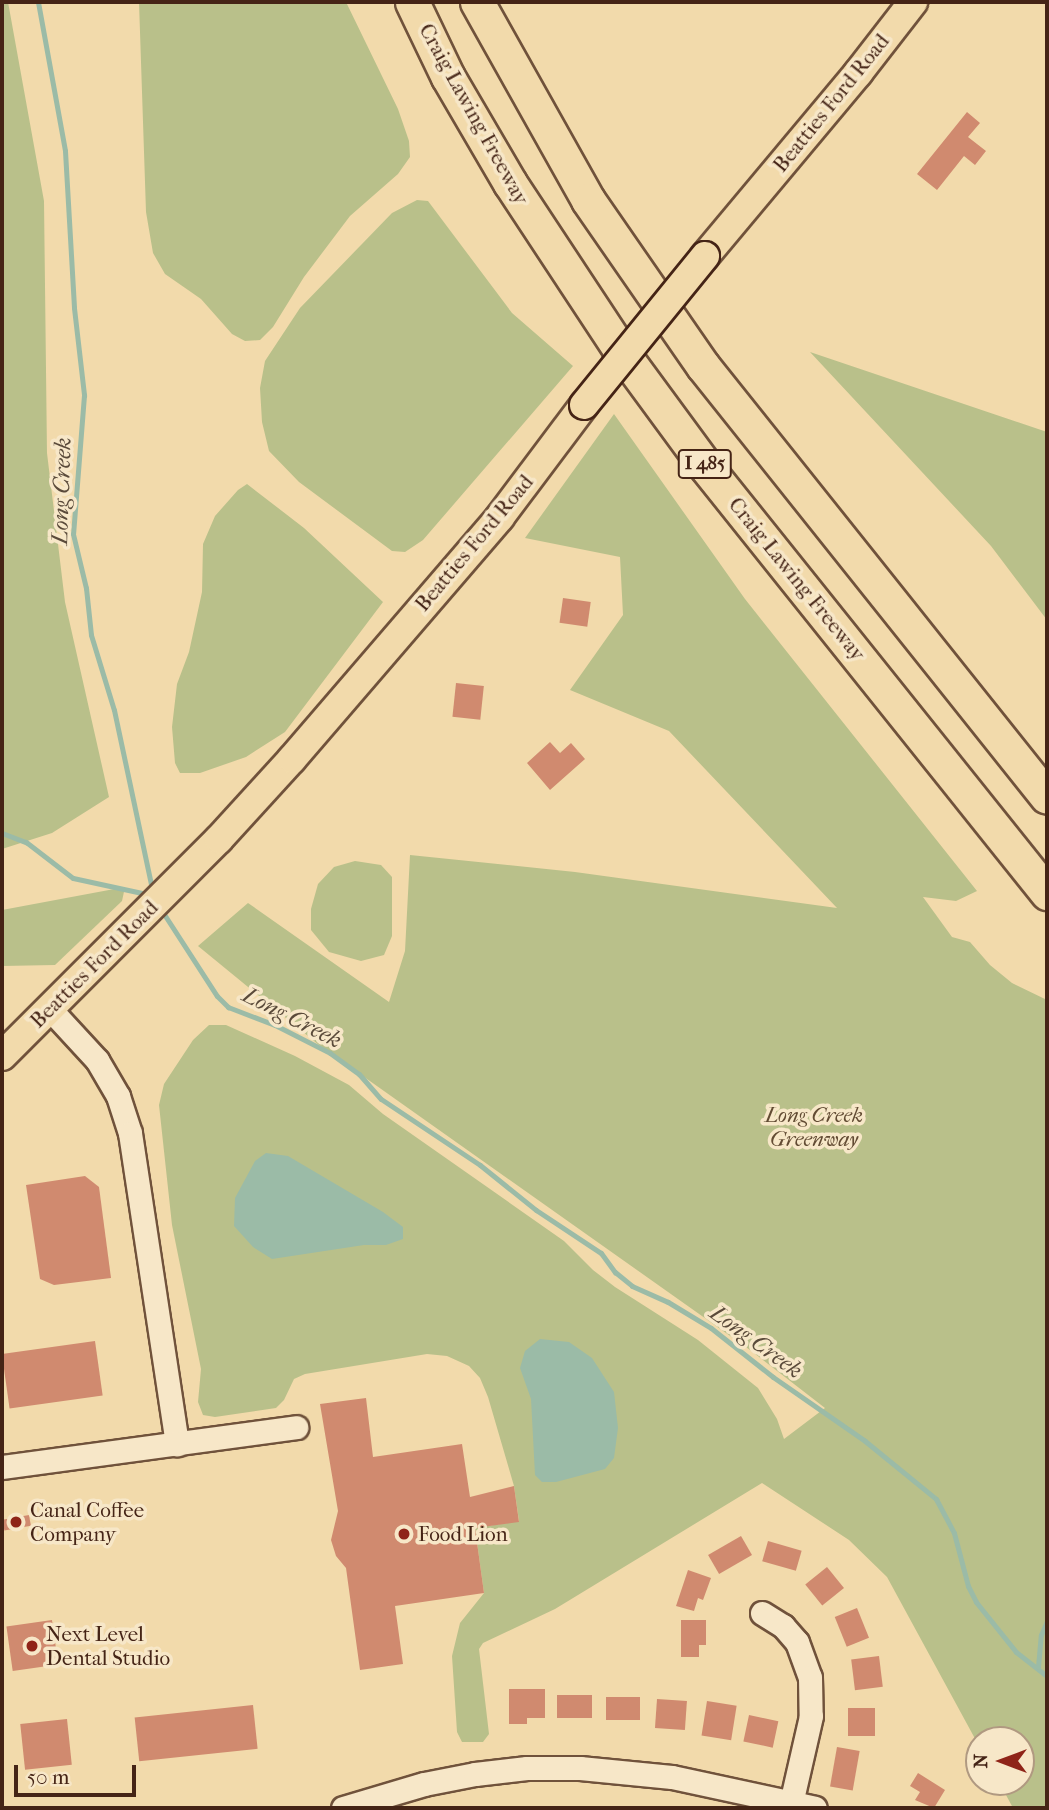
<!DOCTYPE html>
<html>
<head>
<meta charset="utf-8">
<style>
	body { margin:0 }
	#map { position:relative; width:1049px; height:1810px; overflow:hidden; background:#f2daab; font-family:"IM FELL French Canon",serif }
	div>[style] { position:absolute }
	.green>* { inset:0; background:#b9c08a }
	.water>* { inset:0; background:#9bbba7 }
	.stream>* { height:5px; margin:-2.5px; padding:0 2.5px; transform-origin:2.5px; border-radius:2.5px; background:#9bbba7 }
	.building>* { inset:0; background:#d08a6f; transform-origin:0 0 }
	.roads { filter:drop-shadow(2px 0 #70523b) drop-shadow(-2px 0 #70523b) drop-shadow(0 2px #70523b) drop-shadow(0 -2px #70523b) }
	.minor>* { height:23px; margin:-11.5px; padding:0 11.5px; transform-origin:11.5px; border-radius:11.5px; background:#f7e7c8 }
	.major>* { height:28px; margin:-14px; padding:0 14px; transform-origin:14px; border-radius:14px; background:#f2daab }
	.highway>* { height:33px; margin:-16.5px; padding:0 16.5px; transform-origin:16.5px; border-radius:16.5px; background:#f2daab }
	.bridges { filter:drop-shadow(2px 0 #452416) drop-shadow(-2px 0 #452416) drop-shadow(0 2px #452416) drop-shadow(0 -2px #452416) }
	.major-bridge>* { height:28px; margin:-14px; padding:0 14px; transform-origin:14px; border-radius:14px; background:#f2daab }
	.dots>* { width:19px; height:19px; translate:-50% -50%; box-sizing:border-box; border:4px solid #f7e7c8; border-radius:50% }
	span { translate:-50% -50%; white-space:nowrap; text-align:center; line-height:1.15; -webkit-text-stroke:7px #f7e7c8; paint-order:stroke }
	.shield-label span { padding:2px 5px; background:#f7e7c8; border:2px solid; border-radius:5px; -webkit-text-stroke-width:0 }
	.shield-label { font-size:19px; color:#452416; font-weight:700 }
	.street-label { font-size:21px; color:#452416 }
	.park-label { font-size:21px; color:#624b33; font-style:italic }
	.poi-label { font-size:21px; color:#452416 }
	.left { translate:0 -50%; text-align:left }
	.water-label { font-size:23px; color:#5a4a3a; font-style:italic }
	.frame { position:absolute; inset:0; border:4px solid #452416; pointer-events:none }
	.north { position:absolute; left:965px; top:1726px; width:70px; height:70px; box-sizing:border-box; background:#f7e7c8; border:2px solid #b09981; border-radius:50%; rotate:270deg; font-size:19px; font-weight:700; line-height:28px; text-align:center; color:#452416 }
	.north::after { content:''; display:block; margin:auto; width:24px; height:32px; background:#8f2418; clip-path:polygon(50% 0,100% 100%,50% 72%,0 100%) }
	.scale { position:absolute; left:14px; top:1765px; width:122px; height:32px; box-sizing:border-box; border:4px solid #452416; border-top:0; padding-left:9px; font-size:21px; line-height:24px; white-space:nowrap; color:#452416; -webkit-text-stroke:5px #f7e7c8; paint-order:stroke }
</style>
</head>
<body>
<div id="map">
	<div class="green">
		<i style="clip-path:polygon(2px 2px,8px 2px,44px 201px,47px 453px,65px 602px,109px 797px,52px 833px,2px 849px)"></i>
		<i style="clip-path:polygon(139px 2px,346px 2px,398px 109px,409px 141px,410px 157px,398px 174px,350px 216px,304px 277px,273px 327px,260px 340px,245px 341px,232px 334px,201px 299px,165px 274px,153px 253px,146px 212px)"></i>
		<i style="clip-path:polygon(417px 200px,428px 201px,512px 313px,573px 366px,423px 540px,405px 552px,392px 551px,299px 482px,269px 451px,262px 422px,260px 388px,265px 361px,300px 308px,392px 213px)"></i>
		<i style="clip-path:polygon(810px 352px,1047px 432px,1047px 620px,991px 546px)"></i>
		<i style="clip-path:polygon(614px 414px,745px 599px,977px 891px,956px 901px,923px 897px,952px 937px,970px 942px,990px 965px,1012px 983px,1047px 1000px,1047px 1808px,1013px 1808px,999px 1782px,1021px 1782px,1021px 1740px,979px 1740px,979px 1746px,887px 1577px,849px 1540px,762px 1483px,555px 1609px,483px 1643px,479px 1649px,489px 1734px,483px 1742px,462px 1742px,457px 1732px,452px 1656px,460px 1623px,484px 1593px,475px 1528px,519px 1521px,514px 1486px,488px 1397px,480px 1378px,469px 1366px,447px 1356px,427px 1354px,305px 1374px,294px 1379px,284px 1400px,276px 1408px,215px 1417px,203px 1415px,198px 1402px,201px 1369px,172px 1225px,159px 1105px,164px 1084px,193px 1040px,209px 1025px,226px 1025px,295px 1056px,349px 1085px,383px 1114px,564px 1241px,593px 1270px,615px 1287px,698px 1340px,758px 1388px,777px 1419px,784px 1439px,825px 1408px,750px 1350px,319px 1045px,198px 946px,248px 903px,389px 1002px,405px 951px,410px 855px,575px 872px,837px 908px,669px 731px,570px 690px,623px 615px,620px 557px,525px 538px)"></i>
		<i style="clip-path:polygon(247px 484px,304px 528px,383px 602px,285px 732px,246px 757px,200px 773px,180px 773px,175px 763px,172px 727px,177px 684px,189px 652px,202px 592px,203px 544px,215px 516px,238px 490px)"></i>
		<i style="clip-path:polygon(355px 861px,381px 865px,392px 877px,392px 936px,384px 955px,361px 961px,329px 952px,311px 930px,311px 909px,318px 884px,334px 867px)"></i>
		<i style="clip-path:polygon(125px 887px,122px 901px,55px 965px,2px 966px,2px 910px)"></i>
	</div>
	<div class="water">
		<i style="clip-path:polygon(266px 1153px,288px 1156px,383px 1212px,403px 1227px,403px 1239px,386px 1245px,364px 1245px,272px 1259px,253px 1247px,234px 1226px,235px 1198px,255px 1161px)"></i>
		<i style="clip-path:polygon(540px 1339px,569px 1342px,592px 1358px,614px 1392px,618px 1428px,614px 1458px,605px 1469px,556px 1482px,542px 1482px,535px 1475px,531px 1399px,520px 1368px,525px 1351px)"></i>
	</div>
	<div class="stream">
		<i style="left:38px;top:2px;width:151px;rotate:79.7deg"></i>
		<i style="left:65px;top:151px;width:157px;rotate:86.7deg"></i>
		<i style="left:74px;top:308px;width:88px;rotate:83.4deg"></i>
		<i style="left:84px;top:395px;width:139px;rotate:94.5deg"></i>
		<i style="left:73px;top:534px;width:56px;rotate:76.5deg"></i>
		<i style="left:86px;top:588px;width:47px;rotate:83.9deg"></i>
		<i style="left:91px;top:635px;width:78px;rotate:73deg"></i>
		<i style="left:114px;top:710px;width:187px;rotate:78deg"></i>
		<i style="left:2px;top:833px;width:26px;rotate:21deg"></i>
		<i style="left:26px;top:842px;width:59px;rotate:37.5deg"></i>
		<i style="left:73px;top:878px;width:80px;rotate:12.3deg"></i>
		<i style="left:162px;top:911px;width:101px;rotate:57.1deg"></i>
		<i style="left:217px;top:996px;width:16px;rotate:45deg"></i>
		<i style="left:228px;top:1007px;width:50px;rotate:21deg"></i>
		<i style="left:275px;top:1025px;width:62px;rotate:27deg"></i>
		<i style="left:330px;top:1053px;width:36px;rotate:36deg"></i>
		<i style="left:359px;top:1074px;width:33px;rotate:49deg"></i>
		<i style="left:381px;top:1099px;width:119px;rotate:33.7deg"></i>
		<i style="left:480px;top:1165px;width:72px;rotate:38.8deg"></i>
		<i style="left:536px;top:1210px;width:78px;rotate:33.5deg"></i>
		<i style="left:601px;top:1253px;width:24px;rotate:54deg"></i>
		<i style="left:615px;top:1272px;width:22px;rotate:39deg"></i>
		<i style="left:632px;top:1286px;width:39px;rotate:24deg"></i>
		<i style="left:668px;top:1302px;width:50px;rotate:31.2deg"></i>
		<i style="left:711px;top:1328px;width:79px;rotate:38.3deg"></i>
		<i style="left:773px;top:1377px;width:112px;rotate:34.8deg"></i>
		<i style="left:865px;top:1441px;width:92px;rotate:39.2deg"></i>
		<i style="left:936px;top:1499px;width:38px;rotate:62deg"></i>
		<i style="left:954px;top:1533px;width:55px;rotate:75.2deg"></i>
		<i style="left:968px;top:1586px;width:18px;rotate:63deg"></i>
		<i style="left:976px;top:1602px;width:64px;rotate:51.3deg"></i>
		<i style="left:1016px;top:1652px;width:39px;rotate:38deg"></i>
		<i style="left:1038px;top:1667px;width:32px;rotate:-85deg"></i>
		<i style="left:1041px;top:1635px;width:15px;rotate:-67deg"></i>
	</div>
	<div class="building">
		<i style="clip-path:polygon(967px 112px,980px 123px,968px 137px,986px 151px,975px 165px,964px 156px,937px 190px,917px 174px)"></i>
		<i style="left:563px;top:598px;width:28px;height:25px;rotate:8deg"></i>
		<i style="left:456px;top:683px;width:28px;height:34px;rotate:6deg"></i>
		<i style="clip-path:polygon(550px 742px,560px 753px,571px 743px,585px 759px,550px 790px,527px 763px)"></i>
		<i style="clip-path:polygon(85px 1176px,99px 1187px,111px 1278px,54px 1285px,40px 1279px,26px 1185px)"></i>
		<i style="left:95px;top:1341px;width:55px;height:94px;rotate:82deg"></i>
		<i style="clip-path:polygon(366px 1398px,373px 1457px,462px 1444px,470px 1497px,514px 1486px,519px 1522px,475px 1528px,484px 1593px,395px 1606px,403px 1664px,360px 1670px,346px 1568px,336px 1556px,331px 1540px,338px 1511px,320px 1404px)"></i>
		<i style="left:29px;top:1515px;width:11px;height:27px;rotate:80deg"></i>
		<i style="left:741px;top:1536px;width:22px;height:38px;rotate:60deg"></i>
		<i style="left:768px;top:1541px;width:35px;height:21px;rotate:16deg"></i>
		<i style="left:827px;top:1567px;width:27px;height:28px;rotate:51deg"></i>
		<i style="clip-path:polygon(688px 1570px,711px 1578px,703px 1600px,698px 1598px,694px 1611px,676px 1606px)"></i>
		<i style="left:857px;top:1608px;width:32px;height:24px;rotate:68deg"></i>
		<i style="left:52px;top:1620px;width:45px;height:46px;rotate:82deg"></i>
		<i style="clip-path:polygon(681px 1620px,706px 1620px,706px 1645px,699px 1645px,699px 1657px,681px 1657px)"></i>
		<i style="left:879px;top:1656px;width:31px;height:28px;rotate:83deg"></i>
		<i style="clip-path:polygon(509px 1689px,545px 1689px,545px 1718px,527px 1718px,527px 1724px,509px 1724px)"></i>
		<i style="left:557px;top:1695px;width:35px;height:23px"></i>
		<i style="left:606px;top:1697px;width:34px;height:23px"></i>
		<i style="left:657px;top:1699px;width:30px;height:29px;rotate:4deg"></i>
		<i style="left:707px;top:1701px;width:30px;height:35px;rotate:9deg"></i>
		<i style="left:253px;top:1705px;width:44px;height:119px;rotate:84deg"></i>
		<i style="left:848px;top:1708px;width:27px;height:28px"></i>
		<i style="left:749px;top:1715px;width:30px;height:27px;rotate:12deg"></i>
		<i style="left:67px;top:1719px;width:46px;height:47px;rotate:84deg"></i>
		<i style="left:837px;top:1747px;width:23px;height:40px;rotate:10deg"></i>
		<i style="clip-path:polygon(918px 1773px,945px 1790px,934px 1808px,915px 1800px,920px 1792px,910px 1786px)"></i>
	</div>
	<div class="roads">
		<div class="minor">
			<i style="left:49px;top:1008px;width:71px;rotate:47.3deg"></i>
			<i style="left:97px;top:1060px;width:42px;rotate:59.7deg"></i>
			<i style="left:118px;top:1096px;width:39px;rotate:72deg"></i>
			<i style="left:130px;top:1133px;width:315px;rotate:81.4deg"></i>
			<i style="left:2px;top:1467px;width:297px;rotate:-7.7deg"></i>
			<i style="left:762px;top:1613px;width:25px;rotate:32deg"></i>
			<i style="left:783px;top:1626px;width:21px;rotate:49deg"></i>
			<i style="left:797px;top:1642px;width:37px;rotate:70deg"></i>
			<i style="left:810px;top:1677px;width:39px;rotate:89deg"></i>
			<i style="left:811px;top:1716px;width:94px;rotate:102.9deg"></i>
			<i style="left:343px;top:1808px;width:84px;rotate:-16.5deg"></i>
			<i style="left:424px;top:1784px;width:52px;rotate:-11.1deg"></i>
			<i style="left:475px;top:1774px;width:52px;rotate:-6.6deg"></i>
			<i style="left:527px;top:1768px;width:53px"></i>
			<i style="left:580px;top:1768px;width:92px;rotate:5.6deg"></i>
			<i style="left:672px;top:1777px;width:146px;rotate:12.2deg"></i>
		</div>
		<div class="major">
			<i style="left:705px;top:256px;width:239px;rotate:-50.1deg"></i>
			<i style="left:858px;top:73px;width:90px;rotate:-52.2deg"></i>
			<i style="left:2px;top:1056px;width:307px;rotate:-45deg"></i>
			<i style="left:219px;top:839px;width:108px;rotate:-47.6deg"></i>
			<i style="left:292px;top:759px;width:319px;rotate:-49.3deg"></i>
			<i style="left:500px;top:517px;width:140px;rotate:-53.1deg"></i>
		</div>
		<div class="highway">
			<i style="left:412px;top:2px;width:83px;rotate:64.4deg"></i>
			<i style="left:448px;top:77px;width:123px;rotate:59.7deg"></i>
			<i style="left:510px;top:183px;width:196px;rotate:56.6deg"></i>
			<i style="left:618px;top:347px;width:149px;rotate:53.7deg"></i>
			<i style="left:706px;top:467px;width:546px;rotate:51.32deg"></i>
			<i style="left:477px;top:2px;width:227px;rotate:60.7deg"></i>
			<i style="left:588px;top:200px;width:202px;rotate:55.3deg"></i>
			<i style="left:703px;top:366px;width:551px;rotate:51.41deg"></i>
		</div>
	</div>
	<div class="bridges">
		<div class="major-bridge">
			<i style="left:584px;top:405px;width:192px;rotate:-50.9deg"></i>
		</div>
	</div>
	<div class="dots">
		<i style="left:16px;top:1522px;background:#8f2418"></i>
		<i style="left:404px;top:1534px;background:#8f2418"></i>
		<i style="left:32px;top:1646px;background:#8f2418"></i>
	</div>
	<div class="shield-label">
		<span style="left:705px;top:464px">I 485</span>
	</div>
	<div class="street-label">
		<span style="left:831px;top:103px;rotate:-51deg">Beatties Ford Road</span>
		<span style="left:474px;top:114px;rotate:61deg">Craig Lawing Freeway</span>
		<span style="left:474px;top:543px;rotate:-50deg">Beatties Ford Road</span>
		<span style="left:797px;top:579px;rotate:51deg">Craig Lawing Freeway</span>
		<span style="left:94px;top:964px;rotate:-45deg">Beatties Ford Road</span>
	</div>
	<div class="park-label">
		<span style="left:814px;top:1127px">Long Creek<br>Greenway</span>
	</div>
	<div class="poi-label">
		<span class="left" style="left:30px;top:1522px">Canal Coffee<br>Company</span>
		<span class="left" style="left:418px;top:1534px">Food Lion</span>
		<span class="left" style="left:46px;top:1646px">Next Level<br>Dental Studio</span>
	</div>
	<div class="water-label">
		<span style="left:62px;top:491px;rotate:-88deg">Long Creek</span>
		<span style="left:292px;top:1018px;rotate:27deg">Long Creek</span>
		<span style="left:756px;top:1342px;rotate:36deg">Long Creek</span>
	</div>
	<div class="frame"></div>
	<div class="north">N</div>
	<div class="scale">50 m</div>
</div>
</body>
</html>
